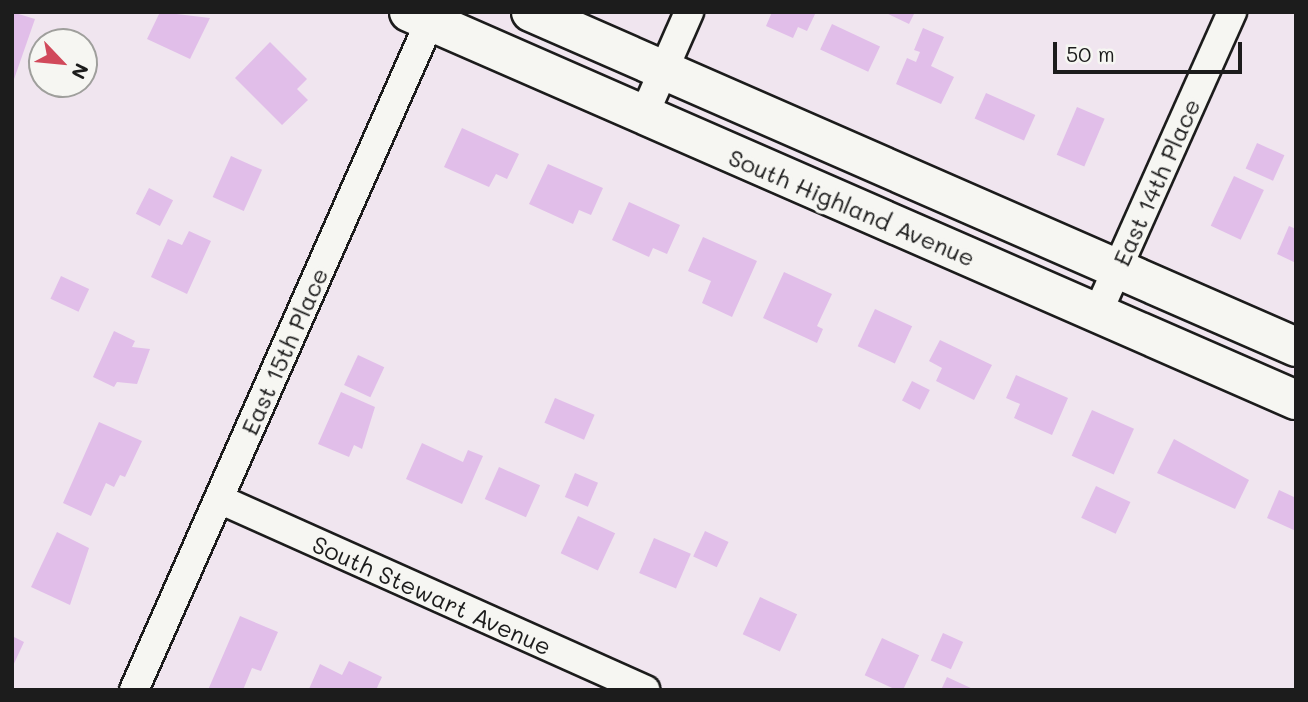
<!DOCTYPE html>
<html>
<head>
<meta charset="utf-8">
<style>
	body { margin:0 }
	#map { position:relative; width:1308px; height:702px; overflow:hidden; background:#f0e5ef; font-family:Mali,sans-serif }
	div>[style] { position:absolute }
	.building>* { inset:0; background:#e1bee9; transform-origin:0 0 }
	.roads { filter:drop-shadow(2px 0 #1c1c1c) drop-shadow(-2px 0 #1c1c1c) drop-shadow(0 2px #1c1c1c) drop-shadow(0 -2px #1c1c1c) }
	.minor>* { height:28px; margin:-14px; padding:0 14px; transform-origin:14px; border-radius:14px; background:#f6f6f2 }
	.secondary>* { height:38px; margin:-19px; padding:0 19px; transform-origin:19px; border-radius:19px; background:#f6f6f2 }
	span { translate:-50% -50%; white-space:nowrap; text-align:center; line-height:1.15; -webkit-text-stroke:7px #f6f6f2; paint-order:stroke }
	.street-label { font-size:24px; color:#1c1c1c }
	.frame { position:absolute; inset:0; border:14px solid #1c1c1c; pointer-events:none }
	.north { position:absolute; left:28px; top:28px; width:70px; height:70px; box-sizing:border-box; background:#f6f6f2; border:2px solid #9f9f9c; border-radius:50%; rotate:116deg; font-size:19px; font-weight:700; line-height:28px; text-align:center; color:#1c1c1c }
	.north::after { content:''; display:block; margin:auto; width:24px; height:32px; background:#d1495b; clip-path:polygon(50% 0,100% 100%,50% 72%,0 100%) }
	.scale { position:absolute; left:1053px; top:42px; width:189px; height:32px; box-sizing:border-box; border:4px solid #1c1c1c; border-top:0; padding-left:9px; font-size:21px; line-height:24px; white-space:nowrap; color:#1c1c1c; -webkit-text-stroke:5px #f6f6f2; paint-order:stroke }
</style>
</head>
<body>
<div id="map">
	<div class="building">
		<i style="clip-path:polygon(12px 12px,35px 19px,12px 85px)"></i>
		<i style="clip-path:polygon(160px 12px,210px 18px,190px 59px,147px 39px)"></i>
		<i style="clip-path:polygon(772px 12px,816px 12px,807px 31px,798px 27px,793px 38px,766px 26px)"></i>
		<i style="clip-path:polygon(884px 12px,915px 12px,909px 24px)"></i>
		<i style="left:832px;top:24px;width:53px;height:28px;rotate:25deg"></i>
		<i style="clip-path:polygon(923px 28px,944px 37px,931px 66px,954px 77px,941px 104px,896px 84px,907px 58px,916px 62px,920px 52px,914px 50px)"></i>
		<i style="clip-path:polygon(270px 42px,307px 79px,297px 89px,308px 100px,282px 125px,235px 78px)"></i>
		<i style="left:986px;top:93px;width:54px;height:28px;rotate:24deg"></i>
		<i style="left:1077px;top:107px;width:30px;height:52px;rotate:23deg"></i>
		<i style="clip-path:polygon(462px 128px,519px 154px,507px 179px,496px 174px,489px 187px,444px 167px)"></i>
		<i style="left:1257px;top:143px;width:30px;height:28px;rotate:24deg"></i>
		<i style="left:231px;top:156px;width:34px;height:45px;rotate:24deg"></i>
		<i style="clip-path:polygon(548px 164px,603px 188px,591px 215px,579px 210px,573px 224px,529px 204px)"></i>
		<i style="left:1234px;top:176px;width:33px;height:55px;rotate:25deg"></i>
		<i style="left:149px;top:188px;width:27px;height:29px;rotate:27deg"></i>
		<i style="clip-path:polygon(629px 202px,680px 225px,667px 254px,653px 248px,649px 257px,612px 240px)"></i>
		<i style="clip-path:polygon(1289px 226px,1296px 229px,1296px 263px,1277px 254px)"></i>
		<i style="clip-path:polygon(189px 231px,211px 241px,187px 294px,151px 277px,168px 239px,182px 245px)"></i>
		<i style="clip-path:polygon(703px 237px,757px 261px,732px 317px,702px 303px,711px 281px,688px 271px)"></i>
		<i style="clip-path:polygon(784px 272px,832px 294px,817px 326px,823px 329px,817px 343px,763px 318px)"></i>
		<i style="left:61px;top:276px;width:31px;height:25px;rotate:25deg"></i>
		<i style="left:875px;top:309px;width:41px;height:41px;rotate:25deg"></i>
		<i style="clip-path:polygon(114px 331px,135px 341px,132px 347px,150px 349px,137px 384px,117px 382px,114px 387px,93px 377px)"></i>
		<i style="clip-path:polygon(940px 340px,992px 365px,974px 400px,936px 381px,942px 368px,929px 361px)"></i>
		<i style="left:358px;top:355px;width:29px;height:33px;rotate:25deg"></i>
		<i style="clip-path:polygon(1016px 375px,1068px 398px,1052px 435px,1014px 418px,1020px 404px,1006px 398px)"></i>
		<i style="left:912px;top:381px;width:20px;height:22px;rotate:27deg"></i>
		<i style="clip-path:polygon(341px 392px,375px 407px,362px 449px,354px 445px,349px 457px,318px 444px)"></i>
		<i style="left:555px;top:398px;width:43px;height:27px;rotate:23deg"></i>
		<i style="left:1092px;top:410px;width:46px;height:50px;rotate:24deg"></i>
		<i style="clip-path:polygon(99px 422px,142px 441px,125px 477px,120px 475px,114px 487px,106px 483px,91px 516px,63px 503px)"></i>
		<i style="clip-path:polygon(1174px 439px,1249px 480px,1235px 509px,1157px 473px)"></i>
		<i style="clip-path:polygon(422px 443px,463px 462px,468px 450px,483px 456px,462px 504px,406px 479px)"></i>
		<i style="left:499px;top:467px;width:45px;height:35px;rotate:24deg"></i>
		<i style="left:575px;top:473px;width:25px;height:26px;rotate:23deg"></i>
		<i style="left:1096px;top:486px;width:38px;height:35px;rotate:25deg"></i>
		<i style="clip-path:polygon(1279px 490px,1296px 498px,1296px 531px,1267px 518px)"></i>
		<i style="left:578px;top:516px;width:41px;height:41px;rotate:25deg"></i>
		<i style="left:705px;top:531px;width:26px;height:28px;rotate:25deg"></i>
		<i style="clip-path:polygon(57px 532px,89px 548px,70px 605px,31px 587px)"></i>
		<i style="left:654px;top:538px;width:40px;height:38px;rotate:23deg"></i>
		<i style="left:760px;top:597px;width:41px;height:41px;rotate:25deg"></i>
		<i style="clip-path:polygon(240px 616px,278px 632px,261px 671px,252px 668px,243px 690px,208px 690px)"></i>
		<i style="left:943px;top:633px;width:22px;height:30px;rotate:24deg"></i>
		<i style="clip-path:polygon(12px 636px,24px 642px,12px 668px)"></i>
		<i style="left:882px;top:638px;width:41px;height:41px;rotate:25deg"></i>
		<i style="clip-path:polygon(349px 661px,382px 677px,376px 690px,309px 689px,320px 664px,342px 675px)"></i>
		<i style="clip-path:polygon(947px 677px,975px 690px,941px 690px)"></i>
	</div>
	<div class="roads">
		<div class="minor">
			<i style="left:643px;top:117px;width:115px;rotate:-66.3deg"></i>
			<i style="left:1097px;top:314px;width:331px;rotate:-65.9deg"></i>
			<i style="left:219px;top:499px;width:467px;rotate:24.1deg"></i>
			<i style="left:134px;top:690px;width:741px;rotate:-66.13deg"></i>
		</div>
		<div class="secondary">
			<i style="left:409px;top:12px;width:968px;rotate:23.63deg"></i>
			<i style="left:531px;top:12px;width:835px;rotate:23.65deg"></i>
		</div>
	</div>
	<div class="street-label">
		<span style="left:1156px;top:182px;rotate:-66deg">East 14th Place</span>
		<span style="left:852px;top:207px;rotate:23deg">South Highland Avenue</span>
		<span style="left:284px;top:351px;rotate:-66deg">East 15th Place</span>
		<span style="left:432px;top:595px;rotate:24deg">South Stewart Avenue</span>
	</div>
	<div class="frame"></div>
	<div class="north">N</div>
	<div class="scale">50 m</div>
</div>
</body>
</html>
